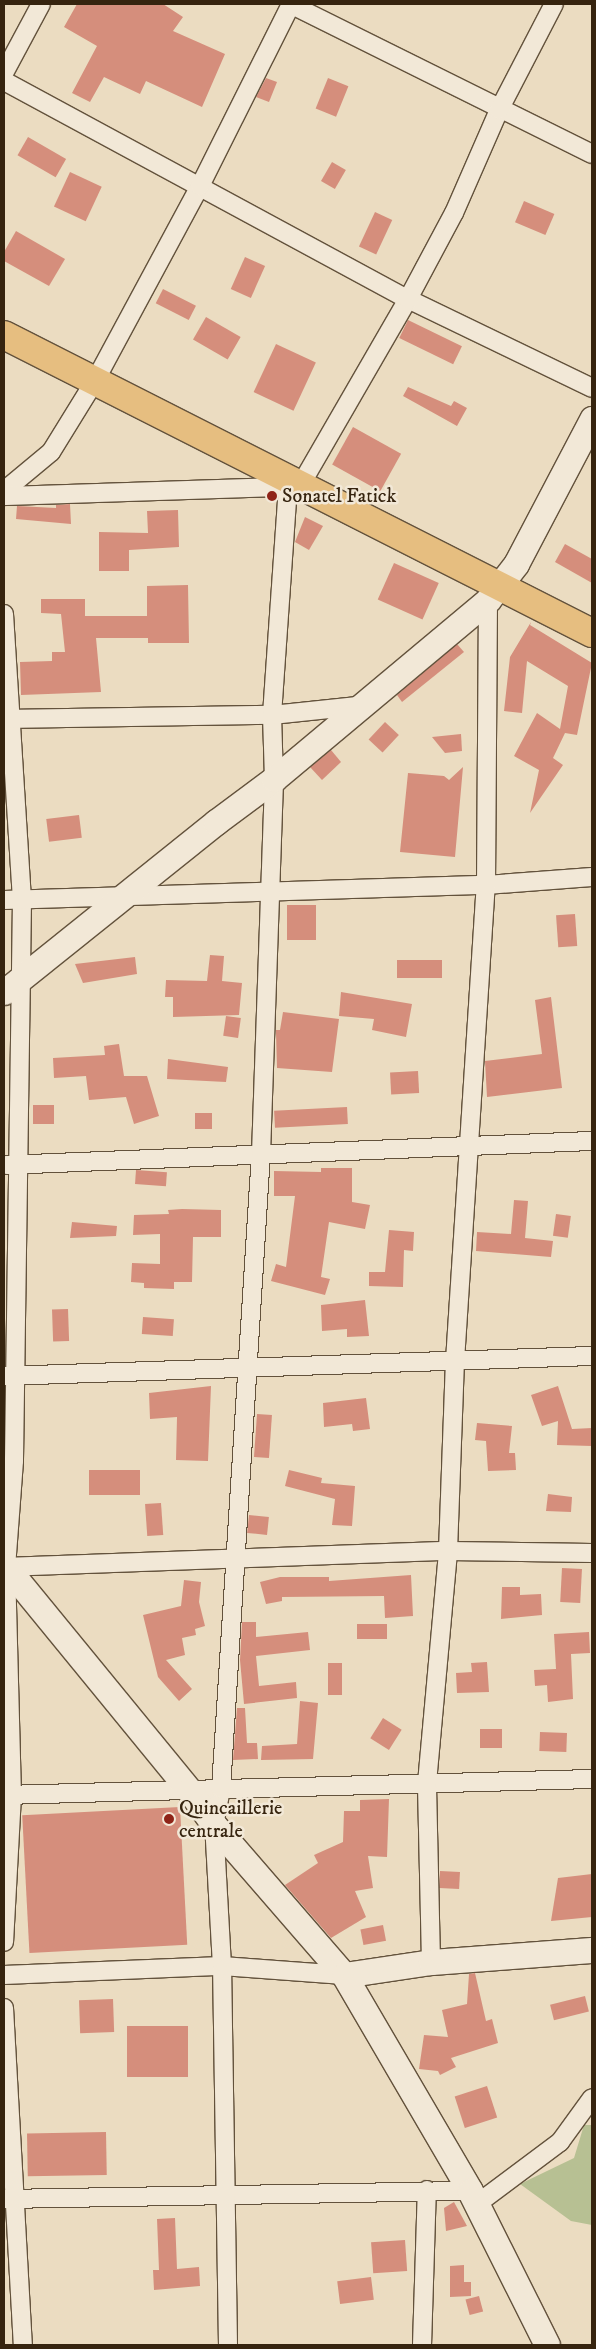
<!DOCTYPE html>
<html>
<head>
<meta charset="utf-8">
<style>
	body { margin:0 }
	#map { position:relative; width:596px; height:2349px; overflow:hidden; background:#ebdcc1; font-family:"IM FELL DW Pica",serif }
	div>[style] { position:absolute }
	.green>* { inset:0; background:#b7c093 }
	.building>* { inset:0; background:#d58e7c; transform-origin:0 0 }
	.roads { filter:drop-shadow(1px 0 #63523c) drop-shadow(-1px 0 #63523c) drop-shadow(0 1px #63523c) drop-shadow(0 -1px #63523c) }
	.street>* { height:18px; margin:-9px; padding:0 9px; transform-origin:9px; border-radius:9px; background:#f2e8d7 }
	.secondary>* { height:25px; margin:-12.5px; padding:0 12.5px; transform-origin:12.5px; border-radius:12.5px; background:#f2e8d7 }
	.primary>* { height:28px; margin:-14px; padding:0 14px; transform-origin:14px; border-radius:14px; background:#e6be80 }
	.dots>* { width:14px; height:14px; translate:-50% -50%; box-sizing:border-box; border:2px solid #f2e8d7; border-radius:50% }
	span { translate:-50% -50%; white-space:nowrap; text-align:center; line-height:1.15; -webkit-text-stroke:5px #f2e8d7; paint-order:stroke }
	.poi-label { font-size:20px; color:#36240f }
	.left { translate:0 -50%; text-align:left }
	.frame { position:absolute; inset:0; border:5px solid #36240f; pointer-events:none }
</style>
</head>
<body>
<div id="map">
	<div class="green">
		<i style="clip-path:polygon(584px 2125px,592px 2125px,592px 2225px,571px 2221px,520px 2184px,574px 2158px)"></i>
	</div>
	<div class="building">
		<i style="clip-path:polygon(77px 4px,163px 4px,183px 17px,173px 31px,225px 54px,202px 107px,146px 81px,140px 94px,104px 77px,90px 102px,72px 93px,97px 46px,64px 27px)"></i>
		<i style="clip-path:polygon(266px 78px,277px 82px,269px 102px,256px 97px)"></i>
		<i style="left:328px;top:78px;width:22px;height:33px;rotate:22deg"></i>
		<i style="left:28px;top:137px;width:44px;height:21px;rotate:30deg"></i>
		<i style="left:332px;top:162px;width:16px;height:22px;rotate:30deg"></i>
		<i style="left:70px;top:172px;width:35px;height:38px;rotate:25deg"></i>
		<i style="left:524px;top:201px;width:33px;height:23px;rotate:23deg"></i>
		<i style="left:375px;top:212px;width:19px;height:38px;rotate:25deg"></i>
		<i style="clip-path:polygon(16px 231px,65px 259px,49px 286px,4px 261px,4px 252px)"></i>
		<i style="left:245px;top:257px;width:22px;height:35px;rotate:24deg"></i>
		<i style="left:163px;top:289px;width:37px;height:16px;rotate:27deg"></i>
		<i style="left:206px;top:317px;width:40px;height:26px;rotate:30deg"></i>
		<i style="left:408px;top:320px;width:60px;height:20px;rotate:26deg"></i>
		<i style="left:276px;top:344px;width:44px;height:53px;rotate:25deg"></i>
		<i style="clip-path:polygon(408px 387px,451px 406px,454px 401px,467px 408px,457px 426px,403px 396px)"></i>
		<i style="left:353px;top:427px;width:55px;height:43px;rotate:29deg"></i>
		<i style="clip-path:polygon(70px 504px,71px 524px,16px 519px,17px 506px,56px 508px,56px 505px)"></i>
		<i style="clip-path:polygon(178px 510px,179px 547px,129px 550px,129px 571px,99px 571px,99px 532px,148px 533px,147px 511px)"></i>
		<i style="clip-path:polygon(305px 517px,323px 526px,309px 550px,295px 542px)"></i>
		<i style="clip-path:polygon(565px 544px,592px 559px,592px 583px,555px 562px)"></i>
		<i style="left:394px;top:563px;width:49px;height:40px;rotate:24deg"></i>
		<i style="clip-path:polygon(188px 585px,189px 643px,148px 643px,148px 638px,96px 638px,101px 692px,21px 695px,20px 662px,52px 661px,52px 652px,65px 652px,61px 614px,41px 613px,41px 599px,85px 599px,85px 616px,147px 616px,147px 586px)"></i>
		<i style="clip-path:polygon(531px 622px,530px 625px,592px 663px,577px 735px,565px 733px,553px 758px,563px 765px,530px 813px,539px 770px,514px 756px,537px 713px,560px 729px,568px 686px,527px 661px,522px 713px,504px 711px,510px 657px)"></i>
		<i style="clip-path:polygon(457px 644px,464px 652px,402px 702px,397px 695px)"></i>
		<i style="left:385px;top:722px;width:19px;height:24px;rotate:43deg"></i>
		<i style="clip-path:polygon(461px 734px,462px 751px,445px 753px,432px 737px)"></i>
		<i style="clip-path:polygon(331px 750px,341px 762px,322px 780px,310px 767px)"></i>
		<i style="clip-path:polygon(463px 767px,455px 857px,400px 852px,408px 773px,444px 776px,449px 780px)"></i>
		<i style="left:79px;top:815px;width:23px;height:33px;rotate:83deg"></i>
		<i style="left:287px;top:905px;width:29px;height:35px"></i>
		<i style="left:575px;top:914px;width:32px;height:19px;rotate:86deg"></i>
		<i style="clip-path:polygon(210px 955px,224px 956px,222px 981px,242px 983px,239px 1015px,173px 1017px,173px 997px,165px 997px,166px 980px,207px 981px)"></i>
		<i style="clip-path:polygon(135px 957px,137px 974px,83px 983px,75px 964px)"></i>
		<i style="left:442px;top:960px;width:18px;height:45px;rotate:90deg"></i>
		<i style="clip-path:polygon(341px 992px,412px 1004px,406px 1037px,372px 1030px,374px 1019px,339px 1016px)"></i>
		<i style="clip-path:polygon(551px 997px,562px 1088px,487px 1097px,485px 1061px,542px 1054px,535px 1000px)"></i>
		<i style="clip-path:polygon(283px 1012px,339px 1019px,332px 1072px,277px 1068px,276px 1033px,276px 1030px,280px 1030px)"></i>
		<i style="left:226px;top:1016px;width:15px;height:20px;rotate:8deg"></i>
		<i style="clip-path:polygon(119px 1044px,124px 1076px,147px 1076px,159px 1116px,134px 1124px,126px 1097px,89px 1100px,86px 1076px,54px 1078px,53px 1058px,105px 1055px,104px 1046px)"></i>
		<i style="clip-path:polygon(168px 1059px,228px 1067px,226px 1082px,167px 1079px)"></i>
		<i style="left:418px;top:1071px;width:22px;height:28px;rotate:87deg"></i>
		<i style="left:33px;top:1105px;width:21px;height:19px"></i>
		<i style="left:347px;top:1107px;width:17px;height:73px;rotate:87deg"></i>
		<i style="left:212px;top:1113px;width:16px;height:17px;rotate:90deg"></i>
		<i style="clip-path:polygon(321px 1168px,352px 1168px,352px 1202px,370px 1205px,365px 1229px,329px 1222px,321px 1277px,330px 1279px,325px 1295px,271px 1281px,276px 1264px,286px 1267px,295px 1196px,274px 1196px,274px 1171px,321px 1172px)"></i>
		<i style="left:136px;top:1170px;width:31px;height:14px;rotate:4deg"></i>
		<i style="clip-path:polygon(514px 1200px,528px 1201px,525px 1238px,553px 1241px,551px 1257px,476px 1251px,477px 1232px,511px 1234px)"></i>
		<i style="clip-path:polygon(182px 1209px,221px 1210px,221px 1237px,193px 1237px,192px 1282px,174px 1282px,174px 1289px,144px 1288px,144px 1283px,131px 1282px,132px 1263px,160px 1264px,160px 1234px,133px 1235px,134px 1215px,169px 1214px,168px 1210px)"></i>
		<i style="left:556px;top:1214px;width:15px;height:22px;rotate:8deg"></i>
		<i style="clip-path:polygon(72px 1222px,117px 1226px,116px 1236px,70px 1238px)"></i>
		<i style="clip-path:polygon(389px 1230px,414px 1232px,413px 1251px,404px 1250px,403px 1287px,369px 1286px,369px 1272px,385px 1272px)"></i>
		<i style="clip-path:polygon(365px 1300px,369px 1336px,347px 1337px,347px 1329px,322px 1331px,321px 1305px)"></i>
		<i style="left:68px;top:1309px;width:32px;height:16px;rotate:88deg"></i>
		<i style="left:143px;top:1317px;width:31px;height:17px;rotate:4deg"></i>
		<i style="clip-path:polygon(211px 1386px,208px 1461px,176px 1460px,177px 1417px,150px 1419px,149px 1393px)"></i>
		<i style="clip-path:polygon(558px 1386px,572px 1429px,592px 1428px,592px 1446px,557px 1445px,558px 1421px,542px 1426px,531px 1395px)"></i>
		<i style="clip-path:polygon(366px 1398px,370px 1429px,353px 1431px,352px 1424px,324px 1427px,323px 1403px)"></i>
		<i style="left:257px;top:1414px;width:15px;height:43px;rotate:4deg"></i>
		<i style="clip-path:polygon(477px 1423px,512px 1426px,509px 1453px,515px 1453px,516px 1470px,488px 1471px,486px 1441px,475px 1440px)"></i>
		<i style="left:89px;top:1470px;width:51px;height:25px"></i>
		<i style="clip-path:polygon(289px 1470px,322px 1478px,321px 1483px,355px 1486px,352px 1526px,332px 1525px,335px 1499px,285px 1486px)"></i>
		<i style="clip-path:polygon(548px 1494px,572px 1497px,571px 1512px,546px 1511px)"></i>
		<i style="left:161px;top:1503px;width:32px;height:16px;rotate:86deg"></i>
		<i style="left:249px;top:1515px;width:20px;height:18px;rotate:6deg"></i>
		<i style="left:562px;top:1568px;width:20px;height:34px;rotate:3deg"></i>
		<i style="clip-path:polygon(411px 1575px,413px 1616px,385px 1618px,384px 1596px,282px 1597px,282px 1601px,266px 1604px,260px 1582px,280px 1577px,329px 1577px,329px 1581px)"></i>
		<i style="clip-path:polygon(184px 1580px,201px 1582px,199px 1602px,205px 1626px,195px 1629px,196px 1635px,182px 1638px,185px 1655px,166px 1660px,192px 1689px,179px 1701px,158px 1677px,143px 1615px,181px 1606px)"></i>
		<i style="clip-path:polygon(502px 1587px,520px 1587px,520px 1595px,541px 1594px,542px 1615px,501px 1619px)"></i>
		<i style="clip-path:polygon(242px 1622px,256px 1622px,256px 1637px,308px 1632px,310px 1650px,256px 1656px,259px 1686px,296px 1682px,297px 1698px,244px 1704px,240px 1660px)"></i>
		<i style="left:387px;top:1624px;width:15px;height:30px;rotate:90deg"></i>
		<i style="clip-path:polygon(589px 1632px,590px 1653px,571px 1654px,573px 1699px,548px 1702px,547px 1685px,535px 1686px,534px 1670px,556px 1669px,554px 1634px)"></i>
		<i style="clip-path:polygon(487px 1662px,489px 1692px,457px 1693px,456px 1673px,472px 1672px,471px 1663px)"></i>
		<i style="left:328px;top:1663px;width:14px;height:32px"></i>
		<i style="clip-path:polygon(300px 1701px,318px 1703px,313px 1759px,261px 1760px,262px 1746px,297px 1744px)"></i>
		<i style="clip-path:polygon(237px 1708px,245px 1708px,247px 1743px,257px 1743px,258px 1759px,233px 1760px)"></i>
		<i style="left:383px;top:1718px;width:22px;height:24px;rotate:32deg"></i>
		<i style="left:502px;top:1729px;width:19px;height:22px;rotate:90deg"></i>
		<i style="left:540px;top:1732px;width:27px;height:19px;rotate:2deg"></i>
		<i style="clip-path:polygon(389px 1799px,387px 1857px,368px 1856px,373px 1888px,355px 1891px,366px 1917px,331px 1938px,285px 1885px,318px 1863px,314px 1855px,343px 1842px,344px 1811px,360px 1811px,360px 1800px)"></i>
		<i style="left:180px;top:1807px;width:138px;height:158px;rotate:87deg"></i>
		<i style="left:440px;top:1871px;width:20px;height:17px;rotate:3deg"></i>
		<i style="clip-path:polygon(592px 1874px,592px 1917px,551px 1921px,558px 1878px)"></i>
		<i style="left:383px;top:1925px;width:16px;height:23px;rotate:79deg"></i>
		<i style="clip-path:polygon(475px 1973px,486px 2021px,492px 2019px,498px 2043px,451px 2058px,456px 2067px,440px 2075px,438px 2071px,419px 2069px,424px 2035px,448px 2037px,442px 2010px,467px 2004px,469px 1974px)"></i>
		<i style="left:585px;top:1996px;width:16px;height:36px;rotate:76deg"></i>
		<i style="left:113px;top:1999px;width:33px;height:34px;rotate:88deg"></i>
		<i style="left:188px;top:2026px;width:51px;height:61px;rotate:90deg"></i>
		<i style="left:487px;top:2086px;width:33px;height:34px;rotate:72deg"></i>
		<i style="left:106px;top:2132px;width:43px;height:79px;rotate:89deg"></i>
		<i style="clip-path:polygon(454px 2202px,467px 2226px,446px 2231px,444px 2208px)"></i>
		<i style="clip-path:polygon(175px 2218px,177px 2269px,199px 2267px,200px 2286px,154px 2290px,153px 2270px,159px 2270px,157px 2219px)"></i>
		<i style="left:405px;top:2240px;width:31px;height:34px;rotate:86deg"></i>
		<i style="clip-path:polygon(464px 2265px,464px 2282px,471px 2282px,471px 2296px,450px 2297px,450px 2266px)"></i>
		<i style="left:371px;top:2277px;width:23px;height:34px;rotate:83deg"></i>
		<i style="left:479px;top:2296px;width:16px;height:14px;rotate:75deg"></i>
	</div>
	<div class="roads">
		<div class="street">
			<i style="left:290px;top:4px;width:337px;rotate:26.4deg"></i>
			<i style="left:4px;top:73px;width:78px;rotate:-61.8deg"></i>
			<i style="left:4px;top:81px;width:459px;rotate:28.4deg"></i>
			<i style="left:408px;top:299px;width:204px;rotate:25.8deg"></i>
			<i style="left:4px;top:491px;width:61px;rotate:-39.7deg"></i>
			<i style="left:51px;top:452px;width:86px;rotate:-58.3deg"></i>
			<i style="left:96px;top:379px;width:219px;rotate:-61.7deg"></i>
			<i style="left:200px;top:186px;width:203px;rotate:-63.4deg"></i>
			<i style="left:4px;top:496px;width:296px;rotate:-1.9deg"></i>
			<i style="left:300px;top:486px;width:216px;rotate:-60deg"></i>
			<i style="left:408px;top:299px;width:98px;rotate:-61.9deg"></i>
			<i style="left:454px;top:213px;width:112px;rotate:-66.4deg"></i>
			<i style="left:499px;top:110px;width:119px;rotate:-62.6deg"></i>
			<i style="left:4px;top:614px;width:287px;rotate:86.4deg"></i>
			<i style="left:22px;top:900px;width:561px;rotate:90.82deg"></i>
			<i style="left:14px;top:1461px;width:106px;rotate:94.3deg"></i>
			<i style="left:6px;top:1567px;width:228px;rotate:88.5deg"></i>
			<i style="left:12px;top:1795px;width:147px;rotate:93.1deg"></i>
			<i style="left:4px;top:719px;width:268px;rotate:-0.9deg"></i>
			<i style="left:272px;top:715px;width:86px;rotate:-6deg"></i>
			<i style="left:4px;top:900px;width:482px;rotate:-1.8deg"></i>
			<i style="left:486px;top:885px;width:106px;rotate:-4.3deg"></i>
			<i style="left:6px;top:1165px;width:586px;rotate:-2.35deg"></i>
			<i style="left:4px;top:1376px;width:588px;rotate:-1.95deg"></i>
			<i style="left:4px;top:1567px;width:444px;rotate:-2.1deg"></i>
			<i style="left:448px;top:1551px;width:144px;rotate:0.8deg"></i>
			<i style="left:4px;top:1795px;width:588px;rotate:-1.56deg"></i>
			<i style="left:431px;top:1962px;width:179px;rotate:-91.3deg"></i>
			<i style="left:427px;top:1783px;width:233px;rotate:-84.8deg"></i>
			<i style="left:448px;top:1551px;width:190px;rotate:-87.9deg"></i>
			<i style="left:455px;top:1361px;width:477px;rotate:-86.3deg"></i>
			<i style="left:486px;top:885px;width:285px;rotate:-89.6deg"></i>
			<i style="left:4px;top:1975px;width:218px;rotate:-2.4deg"></i>
			<i style="left:222px;top:1966px;width:122px;rotate:4.2deg"></i>
			<i style="left:4px;top:2008px;width:338px;rotate:86.8deg"></i>
			<i style="left:4px;top:2199px;width:466px;rotate:-1deg"></i>
			<i style="left:477px;top:2204px;width:104px;rotate:-36.8deg"></i>
			<i style="left:560px;top:2142px;width:54px;rotate:-54deg"></i>
			<i style="left:228px;top:2345px;width:379px;rotate:-90.9deg"></i>
			<i style="left:222px;top:1966px;width:141px;rotate:-93.2deg"></i>
			<i style="left:214px;top:1825px;width:37px;rotate:-79deg"></i>
			<i style="left:221px;top:1789px;width:636px;rotate:-86.4deg"></i>
			<i style="left:261px;top:1154px;width:375px;rotate:-88deg"></i>
			<i style="left:274px;top:779px;width:64px;rotate:-91.8deg"></i>
			<i style="left:272px;top:715px;width:230px;rotate:-86deg"></i>
			<i style="left:422px;top:2345px;width:155px;rotate:-88.2deg"></i>
		</div>
		<div class="secondary">
			<i style="left:4px;top:992px;width:272px;rotate:-38.7deg"></i>
			<i style="left:216px;top:822px;width:72px;rotate:-36.6deg"></i>
			<i style="left:274px;top:779px;width:279px;rotate:-39.9deg"></i>
			<i style="left:488px;top:600px;width:46px;rotate:-52.1deg"></i>
			<i style="left:516px;top:564px;width:164px;rotate:-62.3deg"></i>
			<i style="left:4px;top:1564px;width:292px;rotate:50.7deg"></i>
			<i style="left:189px;top:1790px;width:43px;rotate:54.5deg"></i>
			<i style="left:214px;top:1825px;width:198px;rotate:49.1deg"></i>
			<i style="left:344px;top:1975px;width:250px;rotate:59.7deg"></i>
			<i style="left:470px;top:2191px;width:172px;rotate:63.4deg"></i>
			<i style="left:344px;top:1975px;width:88px;rotate:-8.5deg"></i>
			<i style="left:431px;top:1962px;width:161px;rotate:-4.3deg"></i>
		</div>
		<div class="primary">
			<i style="left:4px;top:335px;width:659px;rotate:26.88deg"></i>
		</div>
	</div>
	<div class="dots">
		<i style="left:272px;top:496px;background:#8f2418"></i>
		<i style="left:169px;top:1819px;background:#8f2418"></i>
	</div>
	<div class="poi-label">
		<span class="left" style="left:282px;top:496px">Sonatel Fatick</span>
		<span class="left" style="left:179px;top:1820px">Quincaillerie<br>centrale</span>
	</div>
	<div class="frame"></div>
</div>
</body>
</html>
